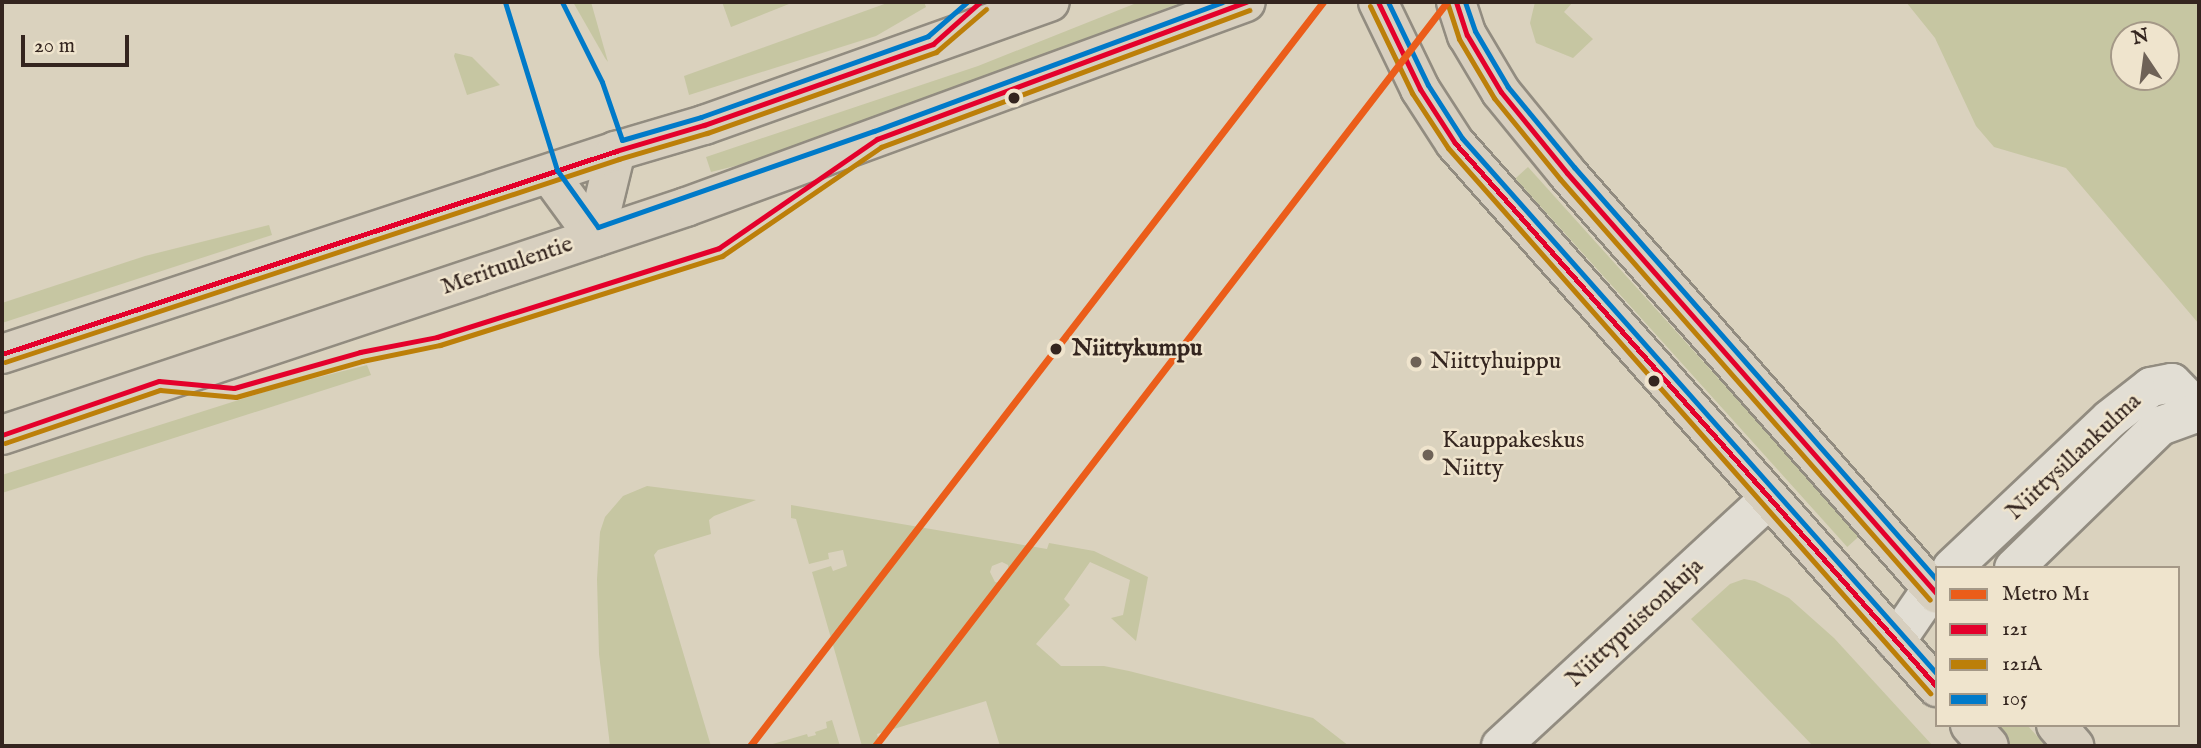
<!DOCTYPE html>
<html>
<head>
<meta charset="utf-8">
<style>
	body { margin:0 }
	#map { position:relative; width:2201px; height:748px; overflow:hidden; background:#dad2be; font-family:"IM FELL English",serif }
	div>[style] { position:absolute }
	.green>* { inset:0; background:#c6c6a2; transform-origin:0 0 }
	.roads { filter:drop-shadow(2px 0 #928c80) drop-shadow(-2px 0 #928c80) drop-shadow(0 2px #928c80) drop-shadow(0 -2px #928c80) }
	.minor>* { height:38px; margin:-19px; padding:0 19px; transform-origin:19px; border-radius:19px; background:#e2ded4 }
	.major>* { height:38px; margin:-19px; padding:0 19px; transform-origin:19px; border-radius:19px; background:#d7cfbf }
	.bus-1>* { height:5px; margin:-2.5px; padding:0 2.5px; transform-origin:2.5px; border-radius:2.5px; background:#e4002b }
	.bus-2>* { height:5px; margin:-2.5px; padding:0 2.5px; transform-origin:2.5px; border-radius:2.5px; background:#bc7f09 }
	.bus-3>* { height:5px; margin:-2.5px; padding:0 2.5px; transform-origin:2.5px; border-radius:2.5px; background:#007ac9 }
	.metro-1>* { height:7px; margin:-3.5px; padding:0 3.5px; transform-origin:3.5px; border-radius:3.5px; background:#eb5d1a }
	.dots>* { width:19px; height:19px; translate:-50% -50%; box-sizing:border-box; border:4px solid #efe4cd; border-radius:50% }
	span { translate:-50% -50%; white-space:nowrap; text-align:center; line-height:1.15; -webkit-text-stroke:5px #efe4cd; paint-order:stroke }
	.street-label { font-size:24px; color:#34251f }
	.stop-label { font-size:24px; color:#34251f; font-weight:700 }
	.left { translate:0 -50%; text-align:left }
	.poi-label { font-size:24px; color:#34251f }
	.frame { position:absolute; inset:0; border:4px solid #34251f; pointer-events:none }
	.legend { position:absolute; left:1935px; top:566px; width:245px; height:161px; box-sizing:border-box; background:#efe4cd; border:2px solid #a49887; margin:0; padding:9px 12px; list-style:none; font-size:21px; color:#34251f }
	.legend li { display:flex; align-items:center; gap:14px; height:35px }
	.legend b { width:35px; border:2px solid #a49887 }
	.north { position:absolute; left:2110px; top:21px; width:70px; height:70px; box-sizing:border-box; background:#efe4cd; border:2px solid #a49887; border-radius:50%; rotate:347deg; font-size:19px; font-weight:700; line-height:28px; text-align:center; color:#34251f }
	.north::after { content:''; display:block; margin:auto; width:24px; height:32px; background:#6e6257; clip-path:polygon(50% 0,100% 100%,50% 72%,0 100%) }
	.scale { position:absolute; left:21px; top:35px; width:108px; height:32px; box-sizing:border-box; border:4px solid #34251f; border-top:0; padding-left:9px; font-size:21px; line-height:24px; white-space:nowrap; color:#34251f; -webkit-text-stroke:5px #efe4cd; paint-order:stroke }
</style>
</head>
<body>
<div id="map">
	<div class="green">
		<i style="clip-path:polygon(573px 2px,591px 2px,608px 62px,605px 58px)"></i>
		<i style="clip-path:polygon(722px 2px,794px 2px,731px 27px)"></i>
		<i style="clip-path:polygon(890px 2px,924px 2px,926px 7px,876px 36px,689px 95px,684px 76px)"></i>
		<i style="clip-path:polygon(1139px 2px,1183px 2px,759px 160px,711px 172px,706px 157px,978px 66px)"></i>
		<i style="clip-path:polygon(1535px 2px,1573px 2px,1564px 12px,1593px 39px,1573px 58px,1536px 43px,1530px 23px)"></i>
		<i style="clip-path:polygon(evenodd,1906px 2px,2199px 2px,2199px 324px,2066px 168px,1994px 147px,1976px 126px,1935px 38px,1906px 2px,2124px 35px,2166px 35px,2166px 77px,2124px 77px,2124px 35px)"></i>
		<i style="clip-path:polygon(455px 53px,472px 57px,500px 85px,467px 95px,454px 56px)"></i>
		<i style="left:1528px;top:167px;width:496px;height:17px;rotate:48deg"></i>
		<i style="clip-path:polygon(269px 225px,272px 235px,2px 323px,2px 303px,145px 256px)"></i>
		<i style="clip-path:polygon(367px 365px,371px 375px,2px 493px,2px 475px,280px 387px)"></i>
		<i style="clip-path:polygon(647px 486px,756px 500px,714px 516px,709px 520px,711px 534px,658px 550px,654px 555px,711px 746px,610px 746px,599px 654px,597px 579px,600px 532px,605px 517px,623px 496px)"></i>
		<i style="clip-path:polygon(evenodd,791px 505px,1047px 549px,1049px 543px,1094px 551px,1148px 577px,1136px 641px,1111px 618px,1123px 615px,1130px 580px,1090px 562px,1064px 599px,1070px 605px,1036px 644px,1061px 666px,1104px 666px,1129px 671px,1313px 718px,1349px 746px,1000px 746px,986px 701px,877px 734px,880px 746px,862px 746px,812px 572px,831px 566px,833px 571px,847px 566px,843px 550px,828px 553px,829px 559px,809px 564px,796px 519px,791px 518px,791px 505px,1002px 562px,1008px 565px,1010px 576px,1001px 583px,995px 582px,990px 572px,992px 566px,1002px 562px)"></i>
		<i style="clip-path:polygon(1744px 579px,1755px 581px,1789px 598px,1834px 638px,1933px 746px,1813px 746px,1691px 619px,1730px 584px)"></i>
		<i style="clip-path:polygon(832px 720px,840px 746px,766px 746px,807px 734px,808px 737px,816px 735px,815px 732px,827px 728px,826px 722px)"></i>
		<i style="clip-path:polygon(1990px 725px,2027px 725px,2046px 746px,2009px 746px)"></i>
	</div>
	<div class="roads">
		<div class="minor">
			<i style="left:1952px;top:568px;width:217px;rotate:-43.3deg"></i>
			<i style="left:2110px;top:419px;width:52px;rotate:-38deg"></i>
			<i style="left:2151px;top:387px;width:21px;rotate:-11deg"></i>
			<i style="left:2172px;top:383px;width:39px;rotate:46deg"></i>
			<i style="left:2014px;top:568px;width:204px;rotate:-44.2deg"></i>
			<i style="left:2160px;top:426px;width:41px;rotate:-19.7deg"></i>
			<i style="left:1896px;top:641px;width:73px;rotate:-55.7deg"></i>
			<i style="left:1501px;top:746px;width:363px;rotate:-42.7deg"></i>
		</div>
		<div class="major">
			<i style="left:1378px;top:2px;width:97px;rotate:64.2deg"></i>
			<i style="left:1420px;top:89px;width:64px;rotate:57.1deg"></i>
			<i style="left:1455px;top:143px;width:727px;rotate:48.46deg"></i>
			<i style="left:1456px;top:2px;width:35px;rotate:72deg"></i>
			<i style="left:1467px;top:35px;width:66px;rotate:59.2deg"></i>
			<i style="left:1501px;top:92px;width:104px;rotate:50.8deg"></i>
			<i style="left:1567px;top:173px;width:560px;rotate:48.69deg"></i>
			<i style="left:549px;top:174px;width:78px;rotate:53.9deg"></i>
			<i style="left:595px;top:237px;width:89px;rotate:-76.3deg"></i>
			<i style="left:2px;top:354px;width:647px;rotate:-18.29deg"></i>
			<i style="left:616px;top:151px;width:92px;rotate:-16.5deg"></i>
			<i style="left:704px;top:125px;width:367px;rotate:-19.6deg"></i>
			<i style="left:2px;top:435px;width:721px;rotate:-18.43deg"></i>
			<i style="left:686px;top:207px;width:596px;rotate:-20.11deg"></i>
			<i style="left:1970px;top:725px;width:28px;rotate:48deg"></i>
			<i style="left:2056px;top:725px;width:28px;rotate:49deg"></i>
		</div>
	</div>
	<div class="bus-1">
		<i style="left:1378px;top:2px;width:97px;rotate:64.2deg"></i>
		<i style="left:1420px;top:89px;width:64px;rotate:57.1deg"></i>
		<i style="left:1455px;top:143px;width:727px;rotate:48.46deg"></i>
		<i style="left:1456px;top:2px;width:35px;rotate:72deg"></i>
		<i style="left:1467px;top:35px;width:66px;rotate:59.2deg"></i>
		<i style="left:1501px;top:92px;width:104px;rotate:50.8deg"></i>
		<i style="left:1567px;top:173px;width:560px;rotate:48.69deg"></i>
		<i style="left:2px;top:354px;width:647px;rotate:-18.29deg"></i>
		<i style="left:616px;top:151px;width:92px;rotate:-16.5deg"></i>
		<i style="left:704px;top:125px;width:243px;rotate:-19.5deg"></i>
		<i style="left:933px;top:44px;width:63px;rotate:-41.8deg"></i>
		<i style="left:2px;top:435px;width:166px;rotate:-19deg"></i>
		<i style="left:159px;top:381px;width:75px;rotate:5.3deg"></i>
		<i style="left:234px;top:388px;width:131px;rotate:-15.9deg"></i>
		<i style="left:360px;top:352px;width:78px;rotate:-11deg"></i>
		<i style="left:437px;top:337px;width:296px;rotate:-17.5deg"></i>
		<i style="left:719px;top:248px;width:192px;rotate:-34.6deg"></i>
		<i style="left:877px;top:139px;width:394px;rotate:-20.4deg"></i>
	</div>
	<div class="bus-2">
		<i style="left:1448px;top:5px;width:36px;rotate:72deg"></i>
		<i style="left:1459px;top:39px;width:69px;rotate:59.3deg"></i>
		<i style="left:1494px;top:98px;width:104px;rotate:50.8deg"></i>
		<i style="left:1560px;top:179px;width:560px;rotate:48.69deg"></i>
		<i style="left:1370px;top:6px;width:97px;rotate:64.2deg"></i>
		<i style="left:1412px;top:93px;width:66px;rotate:56.8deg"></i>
		<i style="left:1448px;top:148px;width:728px;rotate:48.51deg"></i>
		<i style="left:5px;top:362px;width:647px;rotate:-18.29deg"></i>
		<i style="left:619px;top:159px;width:92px;rotate:-16.5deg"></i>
		<i style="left:707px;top:133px;width:243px;rotate:-19.5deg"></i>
		<i style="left:936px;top:52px;width:66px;rotate:-40.7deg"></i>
		<i style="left:5px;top:443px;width:164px;rotate:-18.9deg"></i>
		<i style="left:160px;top:390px;width:76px;rotate:5.3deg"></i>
		<i style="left:236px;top:397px;width:131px;rotate:-15.9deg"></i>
		<i style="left:362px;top:361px;width:80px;rotate:-11.6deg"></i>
		<i style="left:440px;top:345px;width:296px;rotate:-17.5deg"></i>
		<i style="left:722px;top:256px;width:193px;rotate:-34.4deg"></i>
		<i style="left:881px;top:147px;width:393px;rotate:-20.4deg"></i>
	</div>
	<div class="bus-3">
		<i style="left:505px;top:2px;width:176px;rotate:72.8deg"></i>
		<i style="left:557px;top:170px;width:70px;rotate:54.3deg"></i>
		<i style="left:598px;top:227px;width:292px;rotate:-19.2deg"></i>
		<i style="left:874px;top:131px;width:371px;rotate:-20.3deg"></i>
		<i style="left:562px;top:2px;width:89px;rotate:63.4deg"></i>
		<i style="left:602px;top:82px;width:61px;rotate:71deg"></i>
		<i style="left:622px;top:140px;width:82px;rotate:-16.2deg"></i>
		<i style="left:701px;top:117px;width:241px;rotate:-19.6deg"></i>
		<i style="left:928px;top:36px;width:52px;rotate:-41.1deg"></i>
		<i style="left:1388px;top:2px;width:92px;rotate:64.3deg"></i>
		<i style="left:1428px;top:85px;width:63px;rotate:57.3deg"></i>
		<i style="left:1462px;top:138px;width:716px;rotate:48.45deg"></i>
		<i style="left:1465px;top:2px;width:31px;rotate:71deg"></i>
		<i style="left:1475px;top:31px;width:65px;rotate:59.5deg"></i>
		<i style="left:1508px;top:87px;width:104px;rotate:50.5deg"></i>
		<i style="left:1574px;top:167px;width:550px;rotate:48.69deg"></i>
	</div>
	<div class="metro-1">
		<i style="left:750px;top:746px;width:939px;rotate:-52.4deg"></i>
		<i style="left:875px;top:746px;width:938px;rotate:-52.45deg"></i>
	</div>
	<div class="dots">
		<i style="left:1014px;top:98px;background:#34251f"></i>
		<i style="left:1056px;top:349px;background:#34251f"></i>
		<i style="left:1416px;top:362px;background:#6e6257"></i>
		<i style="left:1654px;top:381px;background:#34251f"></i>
		<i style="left:1428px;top:455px;background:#6e6257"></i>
	</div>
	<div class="street-label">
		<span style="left:507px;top:266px;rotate:-19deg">Merituulentie</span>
		<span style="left:2074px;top:457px;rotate:-43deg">Niittysillankulma</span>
		<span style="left:1635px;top:623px;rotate:-43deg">Niittypuistonkuja</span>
	</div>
	<div class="stop-label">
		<span class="left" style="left:1072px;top:349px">Niittykumpu</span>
	</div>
	<div class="poi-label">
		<span class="left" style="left:1430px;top:362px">Niittyhuippu</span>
		<span class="left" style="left:1442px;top:455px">Kauppakeskus<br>Niitty</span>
	</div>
	<div class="frame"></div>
	<ul class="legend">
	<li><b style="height:9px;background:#eb5d1a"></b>Metro M1</li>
	<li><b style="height:9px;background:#e4002b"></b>121</li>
	<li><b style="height:9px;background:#bc7f09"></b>121A</li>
	<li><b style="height:9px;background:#007ac9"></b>105</li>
	</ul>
	<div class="north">N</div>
	<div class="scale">20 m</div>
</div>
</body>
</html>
